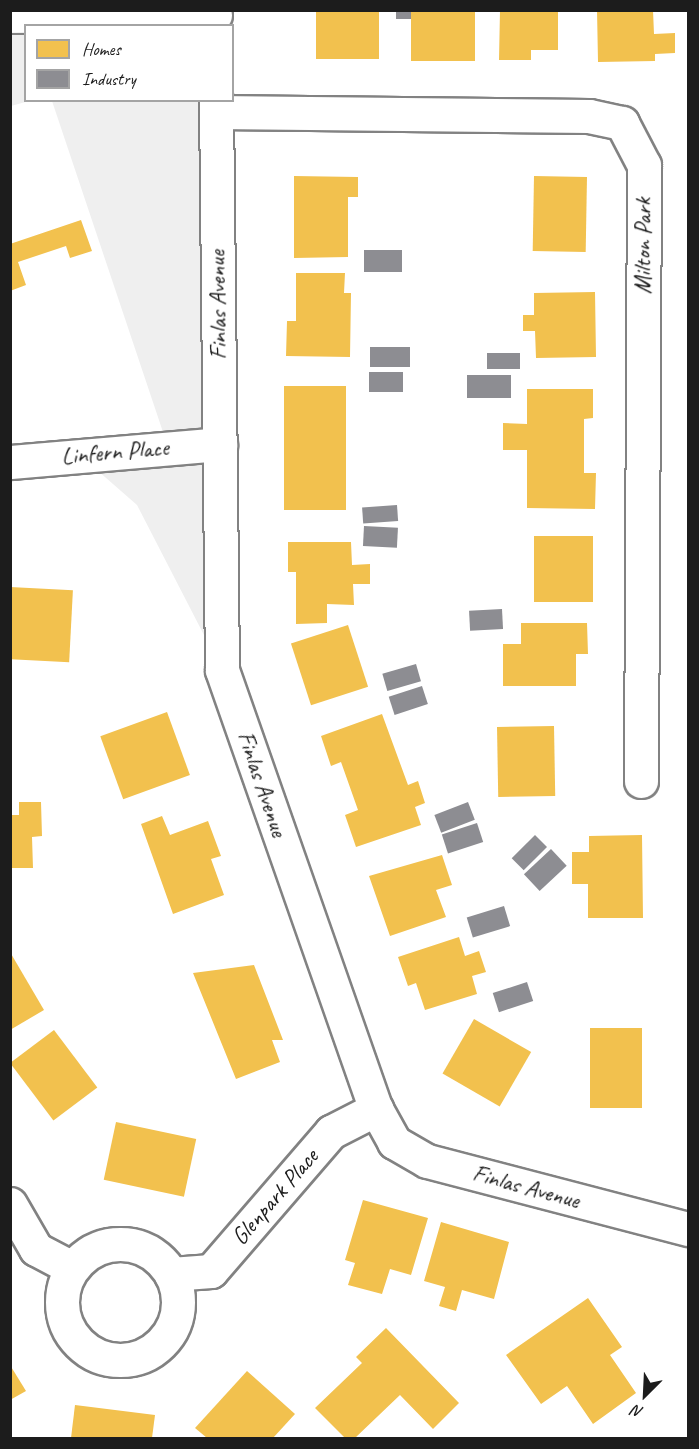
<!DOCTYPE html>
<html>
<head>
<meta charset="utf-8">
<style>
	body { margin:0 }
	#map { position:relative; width:699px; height:1449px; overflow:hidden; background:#fff; font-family:Caveat,sans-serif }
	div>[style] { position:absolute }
	.green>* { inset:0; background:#efefef }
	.homes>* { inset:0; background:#f2c14e; transform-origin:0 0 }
	.industry>* { inset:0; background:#8d8d92; transform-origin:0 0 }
	.roads { filter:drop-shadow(2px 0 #828282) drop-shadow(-2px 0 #828282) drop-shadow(0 2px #828282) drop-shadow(0 -2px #828282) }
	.street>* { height:33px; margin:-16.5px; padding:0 16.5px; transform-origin:16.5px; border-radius:16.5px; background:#fff }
	.street>.ring { margin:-16.5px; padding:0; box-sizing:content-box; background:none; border:33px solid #fff; border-radius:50% }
	span { translate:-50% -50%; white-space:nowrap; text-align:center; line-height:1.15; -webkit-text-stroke:6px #fff; paint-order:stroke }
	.street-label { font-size:24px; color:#1c1c1c }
	.frame { position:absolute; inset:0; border:12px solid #1c1c1c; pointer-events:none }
	.legend { position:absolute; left:24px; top:24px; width:210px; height:78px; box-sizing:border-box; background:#fff; border:2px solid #a4a4a4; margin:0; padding:8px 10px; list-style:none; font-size:18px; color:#1c1c1c }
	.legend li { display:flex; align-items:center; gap:12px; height:30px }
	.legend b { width:30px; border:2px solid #a4a4a4 }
	.north { position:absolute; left:615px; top:1365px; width:60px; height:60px; -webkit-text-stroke:4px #fff; paint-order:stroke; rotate:204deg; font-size:16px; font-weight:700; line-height:24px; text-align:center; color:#1c1c1c }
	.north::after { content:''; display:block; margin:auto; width:21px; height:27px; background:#1c1c1c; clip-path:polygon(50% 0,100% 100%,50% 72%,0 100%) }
</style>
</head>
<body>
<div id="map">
	<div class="green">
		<i style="clip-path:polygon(10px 16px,26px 26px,29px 101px,11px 106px)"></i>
		<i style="clip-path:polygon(52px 101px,216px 101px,222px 670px,137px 505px,81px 456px,168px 447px)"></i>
	</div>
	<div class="homes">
		<i style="left:316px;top:10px;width:63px;height:49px"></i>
		<i style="left:411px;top:10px;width:64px;height:51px"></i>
		<i style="clip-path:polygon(500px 10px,558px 10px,558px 50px,531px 50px,531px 60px,499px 60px)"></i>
		<i style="clip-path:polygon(597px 10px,653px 10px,654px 34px,675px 33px,675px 53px,655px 54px,655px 61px,598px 62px)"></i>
		<i style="clip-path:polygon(294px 176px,358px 177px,358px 197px,348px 197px,348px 257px,294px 258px)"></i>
		<i style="left:534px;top:176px;width:53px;height:75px;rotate:1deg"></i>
		<i style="clip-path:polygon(81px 220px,92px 251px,70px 258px,66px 246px,18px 262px,26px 285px,10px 291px,10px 244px)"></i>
		<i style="clip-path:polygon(296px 273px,345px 273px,344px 293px,351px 293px,350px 357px,286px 356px,287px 321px,296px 321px)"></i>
		<i style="clip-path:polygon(595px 292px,596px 357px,536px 358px,535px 331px,523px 331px,523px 315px,534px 315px,534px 293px)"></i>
		<i style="left:284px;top:386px;width:62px;height:124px"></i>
		<i style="clip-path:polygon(527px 389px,593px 389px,593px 418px,584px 419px,584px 473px,596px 473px,595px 509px,527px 508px,527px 450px,503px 450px,503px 423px,527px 424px)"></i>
		<i style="left:534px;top:536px;width:59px;height:66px"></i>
		<i style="clip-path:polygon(288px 542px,351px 542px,352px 565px,370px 564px,370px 584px,353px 584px,354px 605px,327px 604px,327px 623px,296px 624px,296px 572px,288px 572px)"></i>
		<i style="left:10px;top:587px;width:63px;height:72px;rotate:3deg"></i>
		<i style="clip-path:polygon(521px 623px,587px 623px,588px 654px,576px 654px,576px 686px,503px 686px,503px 644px,521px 644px)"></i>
		<i style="left:348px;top:625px;width:65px;height:60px;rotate:72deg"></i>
		<i style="left:167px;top:712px;width:67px;height:71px;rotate:70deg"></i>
		<i style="clip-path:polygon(382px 714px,408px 785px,418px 781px,425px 803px,415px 807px,421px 825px,356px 847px,345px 815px,358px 810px,341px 762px,331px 766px,321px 736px)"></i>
		<i style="left:554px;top:726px;width:70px;height:57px;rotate:89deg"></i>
		<i style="clip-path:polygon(19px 802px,41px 802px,42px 836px,32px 837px,33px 868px,10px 868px,10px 815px,19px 815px)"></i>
		<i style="clip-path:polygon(162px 816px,170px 835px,208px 821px,221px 856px,211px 859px,224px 895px,173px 914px,141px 824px)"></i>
		<i style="clip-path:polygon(642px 835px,643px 918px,588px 918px,588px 884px,572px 884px,572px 852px,589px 852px,589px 836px)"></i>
		<i style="clip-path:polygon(442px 855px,452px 885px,436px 890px,446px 917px,390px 936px,369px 876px)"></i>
		<i style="clip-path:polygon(459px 937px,465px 956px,479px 951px,486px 972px,472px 976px,477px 994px,425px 1010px,416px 983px,408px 986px,398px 957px)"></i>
		<i style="clip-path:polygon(10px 952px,44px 1010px,10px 1030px)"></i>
		<i style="clip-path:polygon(254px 965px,283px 1040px,272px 1040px,280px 1062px,236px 1079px,193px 973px)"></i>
		<i style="left:474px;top:1019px;width:66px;height:63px;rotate:30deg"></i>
		<i style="left:590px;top:1028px;width:52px;height:80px"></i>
		<i style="left:54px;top:1030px;width:72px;height:55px;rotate:53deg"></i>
		<i style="left:116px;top:1122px;width:82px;height:59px;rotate:12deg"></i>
		<i style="clip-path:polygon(363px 1200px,428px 1218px,411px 1275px,390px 1269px,382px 1294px,348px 1285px,355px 1263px,345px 1260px)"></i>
		<i style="clip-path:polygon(441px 1222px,509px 1242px,494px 1299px,462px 1290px,456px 1311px,439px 1306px,445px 1287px,424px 1281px)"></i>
		<i style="clip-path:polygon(588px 1298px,622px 1347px,610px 1355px,636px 1393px,593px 1424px,567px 1386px,541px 1404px,506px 1355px)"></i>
		<i style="clip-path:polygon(386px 1328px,459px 1403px,433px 1429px,400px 1395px,355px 1438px,345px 1438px,315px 1408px,362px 1363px,356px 1357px)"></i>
		<i style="clip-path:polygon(10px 1365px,26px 1391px,10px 1400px)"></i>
		<i style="clip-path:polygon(247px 1371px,295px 1414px,273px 1438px,207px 1438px,195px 1428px)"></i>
		<i style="clip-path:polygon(75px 1405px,155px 1415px,152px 1438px,71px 1438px)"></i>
	</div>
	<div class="industry">
		<i style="left:396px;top:10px;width:15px;height:9px"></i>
		<i style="left:364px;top:250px;width:38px;height:22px"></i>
		<i style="left:370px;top:347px;width:40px;height:20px"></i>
		<i style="left:487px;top:353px;width:33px;height:16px"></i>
		<i style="left:369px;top:372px;width:34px;height:20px"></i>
		<i style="left:467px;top:375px;width:44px;height:23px"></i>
		<i style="left:397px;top:505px;width:16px;height:35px;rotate:86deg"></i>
		<i style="left:364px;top:526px;width:34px;height:20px;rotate:3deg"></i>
		<i style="left:502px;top:609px;width:20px;height:33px;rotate:87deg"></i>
		<i style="left:416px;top:664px;width:18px;height:35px;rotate:74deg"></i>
		<i style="left:422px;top:686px;width:19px;height:35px;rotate:72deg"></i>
		<i style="left:468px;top:802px;width:19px;height:36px;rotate:69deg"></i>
		<i style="left:477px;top:823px;width:20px;height:37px;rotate:72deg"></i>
		<i style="left:535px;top:835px;width:17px;height:33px;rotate:45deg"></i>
		<i style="left:551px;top:849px;width:23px;height:37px;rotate:47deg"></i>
		<i style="left:504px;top:906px;width:21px;height:39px;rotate:73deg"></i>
		<i style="left:527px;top:982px;width:20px;height:36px;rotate:72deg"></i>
	</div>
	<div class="roads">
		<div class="street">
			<i style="left:10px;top:16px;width:205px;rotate:-0.3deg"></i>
			<i style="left:216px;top:100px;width:570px;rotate:89.4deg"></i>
			<i style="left:222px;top:670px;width:465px;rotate:70.7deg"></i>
			<i style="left:376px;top:1109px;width:38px;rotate:61deg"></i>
			<i style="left:394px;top:1142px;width:38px;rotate:30deg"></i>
			<i style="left:427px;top:1161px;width:270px;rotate:14.6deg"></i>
			<i style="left:216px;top:112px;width:373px;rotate:0.6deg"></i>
			<i style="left:589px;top:116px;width:34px;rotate:12deg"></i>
			<i style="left:622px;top:123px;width:47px;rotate:62.4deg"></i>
			<i style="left:644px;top:165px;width:616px;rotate:90.28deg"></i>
			<i style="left:10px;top:462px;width:211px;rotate:-4.9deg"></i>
			<i style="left:10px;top:1204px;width:52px;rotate:60deg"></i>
			<i style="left:36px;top:1249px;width:41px;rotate:27.8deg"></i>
			<i class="ring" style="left:62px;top:1244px;width:83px;height:83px"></i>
			<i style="left:171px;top:1274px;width:40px;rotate:-4.3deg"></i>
			<i style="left:211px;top:1271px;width:184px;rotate:-49.2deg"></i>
			<i style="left:331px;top:1132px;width:51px;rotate:-27.1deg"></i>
		</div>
	</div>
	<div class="street-label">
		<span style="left:643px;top:246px;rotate:-90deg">Milton Park</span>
		<span style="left:218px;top:305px;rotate:-91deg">Finlas Avenue</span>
		<span style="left:115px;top:452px;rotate:-5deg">Linfern Place</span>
		<span style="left:262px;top:784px;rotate:71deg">Finlas Avenue</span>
		<span style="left:526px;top:1187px;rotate:15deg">Finlas Avenue</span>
		<span style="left:275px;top:1197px;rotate:-49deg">Glenpark Place</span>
	</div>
	<div class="frame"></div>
	<ul class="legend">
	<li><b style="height:16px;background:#f2c14e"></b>Homes</li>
	<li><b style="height:16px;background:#8d8d92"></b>Industry</li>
	</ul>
	<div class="north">N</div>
</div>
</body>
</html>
